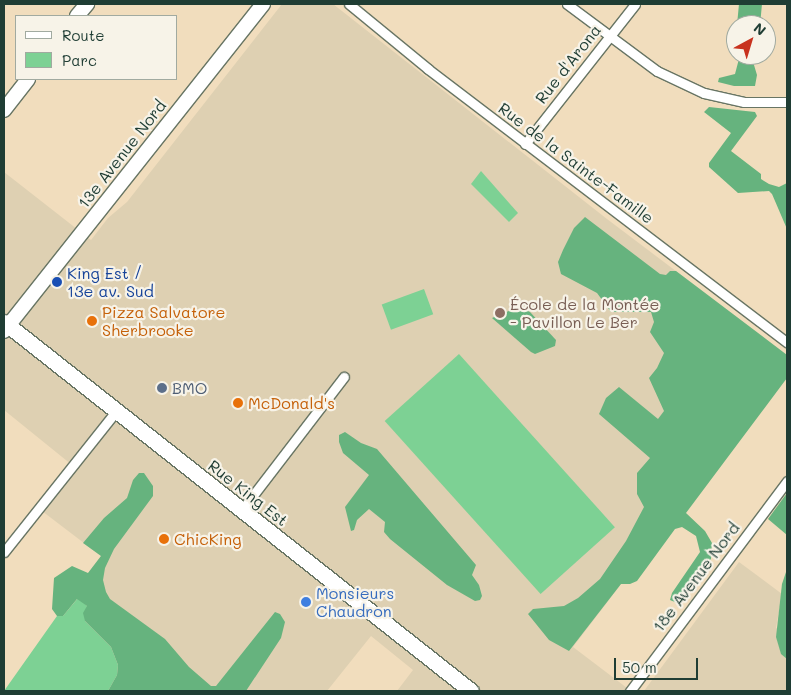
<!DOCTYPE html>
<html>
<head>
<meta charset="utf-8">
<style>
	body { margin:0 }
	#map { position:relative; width:791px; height:695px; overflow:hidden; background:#f1ddbd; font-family:Mali,sans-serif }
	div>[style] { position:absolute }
	.built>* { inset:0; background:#ded0b2 }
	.green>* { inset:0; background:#7dd194; transform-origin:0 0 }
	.forest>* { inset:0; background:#66b37e }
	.roads { filter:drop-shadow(1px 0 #687564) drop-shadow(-1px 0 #687564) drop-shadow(0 1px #687564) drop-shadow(0 -1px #687564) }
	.street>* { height:9px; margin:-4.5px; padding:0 4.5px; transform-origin:4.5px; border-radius:4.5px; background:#fff }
	.secondary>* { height:14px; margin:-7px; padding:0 7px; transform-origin:7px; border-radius:7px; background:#fff }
	.primary>* { height:15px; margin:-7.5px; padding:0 7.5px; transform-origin:7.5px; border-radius:7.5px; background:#fff }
	.dots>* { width:14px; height:14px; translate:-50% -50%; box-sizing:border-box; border:2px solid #f7f3e8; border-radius:50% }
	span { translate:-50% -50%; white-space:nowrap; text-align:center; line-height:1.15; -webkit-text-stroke:4.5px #f7f3e8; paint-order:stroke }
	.street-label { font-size:16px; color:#1f3d34 }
	.transit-label { font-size:16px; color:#164399 }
	.left { translate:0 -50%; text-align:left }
	.education-label { font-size:16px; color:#785e54 }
	.food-label { font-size:16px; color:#c56008 }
	.service-label { font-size:16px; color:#4e5e75 }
	.shop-label { font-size:16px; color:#366cbe }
	.frame { position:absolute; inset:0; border:5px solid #1f3d34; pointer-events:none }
	.legend { position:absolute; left:15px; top:15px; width:162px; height:65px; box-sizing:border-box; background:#f7f3e8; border:1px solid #a1aaa0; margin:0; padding:6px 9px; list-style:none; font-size:15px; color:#1f3d34 }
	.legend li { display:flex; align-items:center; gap:10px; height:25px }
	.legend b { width:25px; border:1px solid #a1aaa0 }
	.north { position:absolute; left:726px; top:15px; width:50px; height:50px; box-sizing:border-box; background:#f7f3e8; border:1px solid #a1aaa0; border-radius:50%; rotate:39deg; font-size:14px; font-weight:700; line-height:20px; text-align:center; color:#1f3d34 }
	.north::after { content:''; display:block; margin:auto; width:18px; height:22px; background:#c8321e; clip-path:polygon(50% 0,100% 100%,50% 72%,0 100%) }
	.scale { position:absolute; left:614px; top:658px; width:84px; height:22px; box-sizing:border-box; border:2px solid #1f3d34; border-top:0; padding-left:6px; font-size:15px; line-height:18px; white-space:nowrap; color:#1f3d34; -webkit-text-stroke:4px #f7f3e8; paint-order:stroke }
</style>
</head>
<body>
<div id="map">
	<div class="built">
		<i style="clip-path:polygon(282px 4px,333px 4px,607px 219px,787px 355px,787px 367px,573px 647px,631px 691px,397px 691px,413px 670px,371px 636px,327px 691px,198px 691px,72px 594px,101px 556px,38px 508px,72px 465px,4px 410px,4px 172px,91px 240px,108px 218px,127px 202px)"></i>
		<i style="clip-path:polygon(739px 562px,782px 594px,776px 628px,787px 637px,787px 691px,644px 691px)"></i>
	</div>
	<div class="green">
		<i style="clip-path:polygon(481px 171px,518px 213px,509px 222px,471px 184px)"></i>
		<i style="left:424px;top:289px;width:27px;height:45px;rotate:70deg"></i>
		<i style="left:459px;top:354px;width:233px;height:100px;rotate:48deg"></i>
		<i style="clip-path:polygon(78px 598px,87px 606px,85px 621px,111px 647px,118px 665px,117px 675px,108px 691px,4px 691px,57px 616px,63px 616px)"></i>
	</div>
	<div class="forest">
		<i style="clip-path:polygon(739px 4px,762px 4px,760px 25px,737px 25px)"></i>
		<i style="clip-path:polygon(740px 55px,751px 55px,757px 75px,755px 86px,734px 86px,718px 82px,719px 78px,735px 74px)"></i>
		<i style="clip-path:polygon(709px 107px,755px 112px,757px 116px,731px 151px,761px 174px,761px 179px,769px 184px,779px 187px,787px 183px,787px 229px,772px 194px,769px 191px,738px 193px,709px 167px,709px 163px,731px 133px,704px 112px)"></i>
		<i style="clip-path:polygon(585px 217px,660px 274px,666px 275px,670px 271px,676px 271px,787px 355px,787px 378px,686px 513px,705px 531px,712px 543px,711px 559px,677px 603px,670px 600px,672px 593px,700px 552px,696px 536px,682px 527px,675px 529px,637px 581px,630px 584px,621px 584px,569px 651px,549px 640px,528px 614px,533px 609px,564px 606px,578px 598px,600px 579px,626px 541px,644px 507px,637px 494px,637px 473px,650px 458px,599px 414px,606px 398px,619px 387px,658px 419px,664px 411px,649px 378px,657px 368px,664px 353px,650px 332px,654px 322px,651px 312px,611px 312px,597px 293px,561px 274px,558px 262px,563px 250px,574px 228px)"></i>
		<i style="clip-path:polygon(518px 307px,530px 312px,556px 340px,555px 346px,535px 354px,531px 352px,492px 318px)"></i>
		<i style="clip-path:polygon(345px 432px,361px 443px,377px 449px,476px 565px,472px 575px,479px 585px,482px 596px,480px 600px,475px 601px,447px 585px,390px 539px,384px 532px,385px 522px,369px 509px,357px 520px,354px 530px,351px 531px,345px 507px,369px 475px,343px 453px,339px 442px,339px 435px)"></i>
		<i style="clip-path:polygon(139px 473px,144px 473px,153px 486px,153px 496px,114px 549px,105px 568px,103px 580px,106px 592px,110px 599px,165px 639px,189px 667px,211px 686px,216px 686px,275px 612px,280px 614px,285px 622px,281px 638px,246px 691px,108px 691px,117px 675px,118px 665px,111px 647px,85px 621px,83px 613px,87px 606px,77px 599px,63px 616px,57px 616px,52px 609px,54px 578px,72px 566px,88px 573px,101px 556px,83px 543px,104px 518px,127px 498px,133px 480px)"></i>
		<i style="clip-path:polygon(787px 493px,787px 535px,768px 519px)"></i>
		<i style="clip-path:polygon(787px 569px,787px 659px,781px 654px,776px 637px,782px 584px)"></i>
	</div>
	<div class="roads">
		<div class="street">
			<i style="left:349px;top:4px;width:102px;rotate:39.4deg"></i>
			<i style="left:428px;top:69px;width:451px;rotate:37.3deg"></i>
			<i style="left:567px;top:4px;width:112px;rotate:36.7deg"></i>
			<i style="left:657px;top:71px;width:52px;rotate:25.1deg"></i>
			<i style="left:704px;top:93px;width:41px;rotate:12.7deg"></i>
			<i style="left:744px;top:102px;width:43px"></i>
			<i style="left:525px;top:144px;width:178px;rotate:-51.8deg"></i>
			<i style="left:241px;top:511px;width:169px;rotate:-52.5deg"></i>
			<i style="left:4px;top:552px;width:180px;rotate:-51.5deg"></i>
			<i style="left:630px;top:691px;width:262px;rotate:-53.2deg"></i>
		</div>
		<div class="secondary">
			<i style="left:77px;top:16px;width:16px;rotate:-50deg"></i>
			<i style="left:4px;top:110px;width:39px;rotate:-52deg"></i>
			<i style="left:4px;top:331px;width:417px;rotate:-51.6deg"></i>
		</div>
		<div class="primary">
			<i style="left:4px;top:322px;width:595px;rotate:38.31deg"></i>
		</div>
	</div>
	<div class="dots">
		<i style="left:57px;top:282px;background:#1a4fb4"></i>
		<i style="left:500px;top:313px;background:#8d6e63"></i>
		<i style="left:92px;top:321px;background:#e8710a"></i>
		<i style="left:162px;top:388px;background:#5c6f8a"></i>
		<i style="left:238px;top:403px;background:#e8710a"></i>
		<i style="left:164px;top:539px;background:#e8710a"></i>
		<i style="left:306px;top:602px;background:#3f7fe0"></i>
	</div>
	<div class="street-label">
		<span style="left:568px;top:64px;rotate:-52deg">Rue d'Arona</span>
		<span style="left:122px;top:154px;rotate:-52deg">13e Avenue Nord</span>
		<span style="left:576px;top:163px;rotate:37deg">Rue de la Sainte-Famille</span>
		<span style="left:248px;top:493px;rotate:38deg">Rue King Est</span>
		<span style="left:696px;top:577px;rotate:-53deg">18e Avenue Nord</span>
	</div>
	<div class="transit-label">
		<span class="left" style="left:67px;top:282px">King Est /<br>13e av. Sud</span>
	</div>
	<div class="education-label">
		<span class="left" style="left:510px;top:313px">École de la Montée<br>- Pavillon Le Ber</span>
	</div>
	<div class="food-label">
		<span class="left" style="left:102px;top:321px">Pizza Salvatore<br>Sherbrooke</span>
		<span class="left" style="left:248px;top:403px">McDonald's</span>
		<span class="left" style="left:174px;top:539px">ChicKing</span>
	</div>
	<div class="service-label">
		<span class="left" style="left:172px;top:388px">BMO</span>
	</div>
	<div class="shop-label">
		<span class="left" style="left:316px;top:602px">Monsieurs<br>Chaudron</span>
	</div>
	<div class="frame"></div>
	<ul class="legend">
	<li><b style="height:6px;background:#fff"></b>Route</li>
	<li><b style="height:14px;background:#7dd194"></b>Parc</li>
	</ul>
	<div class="north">N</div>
	<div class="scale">50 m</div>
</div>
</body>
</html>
